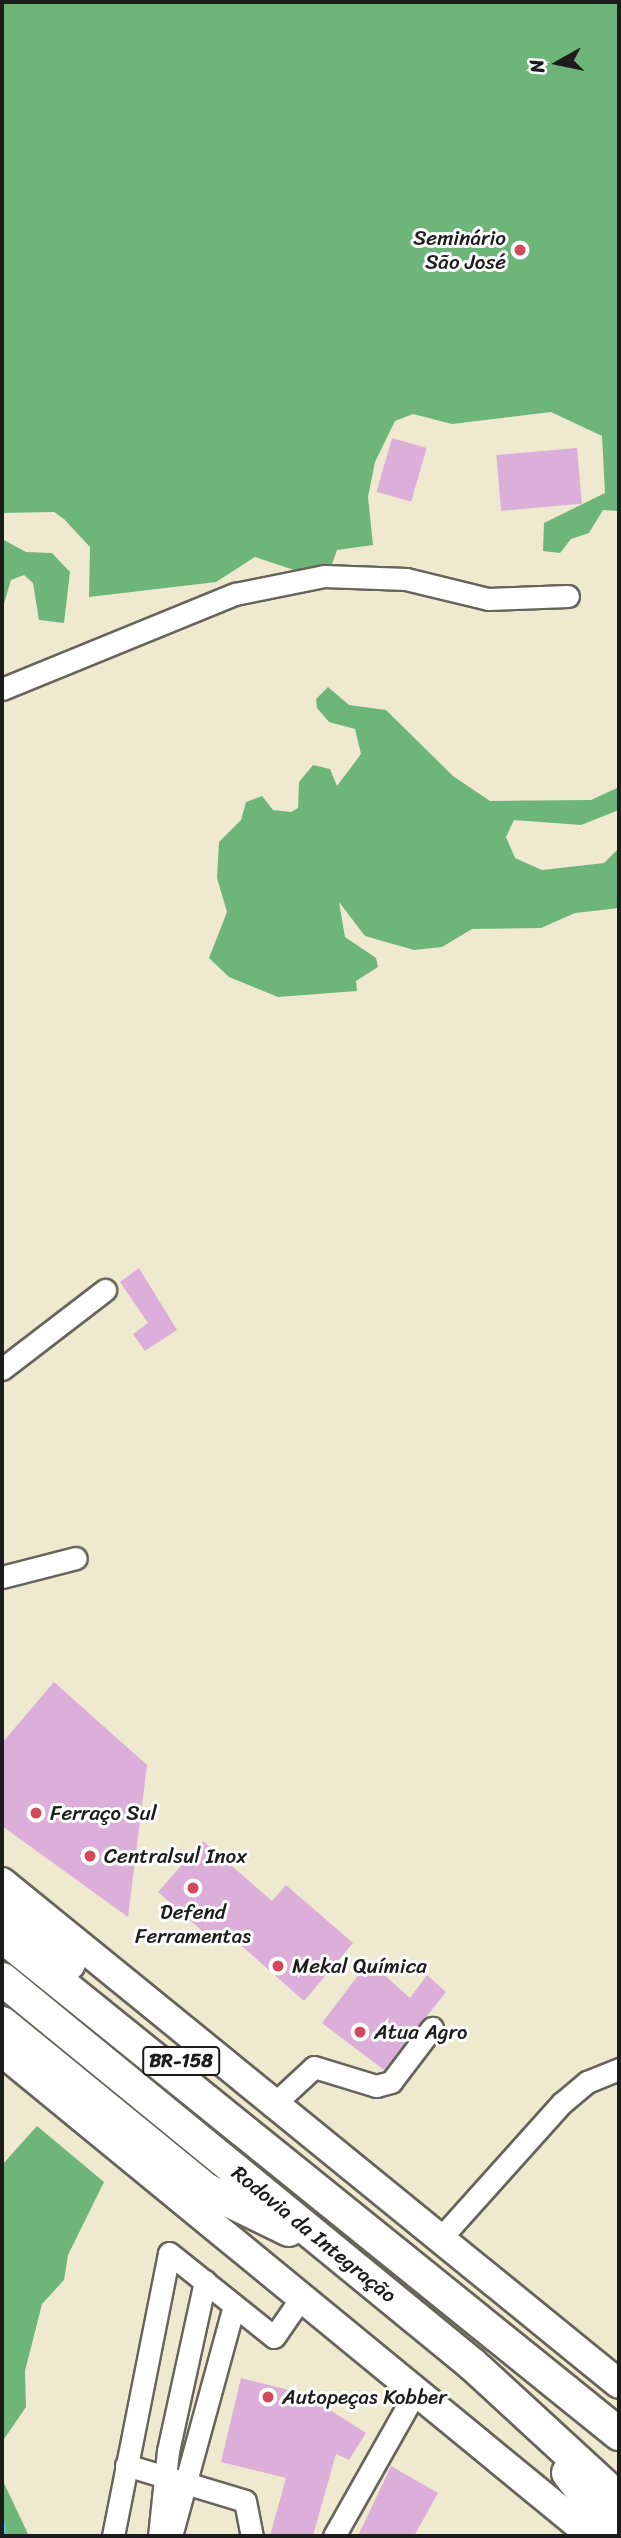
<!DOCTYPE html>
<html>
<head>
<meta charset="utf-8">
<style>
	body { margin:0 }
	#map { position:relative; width:621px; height:2538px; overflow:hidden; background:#efe9cf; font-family:Sriracha,sans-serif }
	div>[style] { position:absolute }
	.forest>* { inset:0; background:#6eb57a }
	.stream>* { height:5px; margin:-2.5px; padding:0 2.5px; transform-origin:2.5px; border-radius:2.5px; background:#60bede }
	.building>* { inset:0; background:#dcafda; transform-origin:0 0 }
	.roads { filter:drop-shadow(2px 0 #66645b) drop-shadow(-2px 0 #66645b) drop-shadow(0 2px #66645b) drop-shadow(0 -2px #66645b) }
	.minor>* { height:21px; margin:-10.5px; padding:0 10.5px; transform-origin:10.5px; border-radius:10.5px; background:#fff }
	.major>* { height:28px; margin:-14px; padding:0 14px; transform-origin:14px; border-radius:14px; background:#fff }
	.highway>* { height:32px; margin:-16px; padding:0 16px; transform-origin:16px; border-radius:16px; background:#fff }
	.dots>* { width:19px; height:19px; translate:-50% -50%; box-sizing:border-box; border:4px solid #fff; border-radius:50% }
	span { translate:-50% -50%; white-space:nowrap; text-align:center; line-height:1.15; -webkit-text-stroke:6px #fff; paint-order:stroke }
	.shield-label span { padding:2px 5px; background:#fff; border:2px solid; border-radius:5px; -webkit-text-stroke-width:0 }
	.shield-label { font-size:19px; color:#1c1c1c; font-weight:700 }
	.poi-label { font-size:21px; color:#1c1c1c }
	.right { translate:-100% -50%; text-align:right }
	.left { translate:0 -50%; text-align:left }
	.street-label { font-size:21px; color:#1c1c1c }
	.frame { position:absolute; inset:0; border:4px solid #1c1c1c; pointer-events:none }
	.north { position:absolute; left:523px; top:28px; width:70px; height:70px; -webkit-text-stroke:5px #fff; paint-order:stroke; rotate:261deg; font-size:19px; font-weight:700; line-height:28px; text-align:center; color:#1c1c1c }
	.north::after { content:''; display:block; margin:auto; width:24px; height:32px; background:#1c1c1c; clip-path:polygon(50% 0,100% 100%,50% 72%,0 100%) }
</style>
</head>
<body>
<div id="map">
	<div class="forest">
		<i style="clip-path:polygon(2px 2px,619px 2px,619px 511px,603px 510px,589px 533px,571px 539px,560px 553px,543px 551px,544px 523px,605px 493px,602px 436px,551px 412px,452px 424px,413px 414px,395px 421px,375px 462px,368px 497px,373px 545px,337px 550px,332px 564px,323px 567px,297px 571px,255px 557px,216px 582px,89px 597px,90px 547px,64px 519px,54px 512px,2px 513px)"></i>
		<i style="clip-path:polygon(2px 539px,26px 552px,52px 553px,70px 572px,64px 623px,39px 620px,33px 583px,24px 575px,11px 580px,2px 610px)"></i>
		<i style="clip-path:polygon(328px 687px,349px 705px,386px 710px,453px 776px,490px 801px,591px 800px,619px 787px,619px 810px,581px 825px,514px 820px,506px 837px,515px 858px,542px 870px,604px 863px,619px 848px,619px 908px,575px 913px,541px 928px,472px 929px,442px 947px,414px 950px,365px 936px,339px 902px,345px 937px,376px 958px,378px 967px,356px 981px,357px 991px,278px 997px,229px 977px,209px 958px,227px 912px,217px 878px,219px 842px,241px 820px,246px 802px,262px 796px,273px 810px,291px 812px,298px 808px,299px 782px,313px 765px,330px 769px,337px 786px,361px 754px,355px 729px,329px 722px,317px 708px,316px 699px)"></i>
		<i style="clip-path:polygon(37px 2126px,104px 2182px,68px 2255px,64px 2280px,42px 2304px,25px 2371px,26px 2407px,2px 2442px,2px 2165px)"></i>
		<i style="clip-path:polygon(2px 2477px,2px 2479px,29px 2536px,2px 2536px)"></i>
	</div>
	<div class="stream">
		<i style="left:2px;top:2523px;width:13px;rotate:81deg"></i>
	</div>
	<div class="building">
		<i style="left:392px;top:438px;width:36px;height:56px;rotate:16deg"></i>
		<i style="left:577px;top:448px;width:56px;height:81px;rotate:85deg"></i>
		<i style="clip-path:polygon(139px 1268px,177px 1330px,145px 1351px,133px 1334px,148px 1323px,120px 1282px)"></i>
		<i style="clip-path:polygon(54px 1682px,147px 1765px,128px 1917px,2px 1826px,2px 1743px)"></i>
		<i style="clip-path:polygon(203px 1841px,272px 1901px,286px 1885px,353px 1943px,304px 2001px,227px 1933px,217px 1944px,158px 1892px)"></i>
		<i style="clip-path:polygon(369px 1961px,410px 1998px,427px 1975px,446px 1992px,384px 2070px,322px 2023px)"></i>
		<i style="clip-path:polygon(241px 2378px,305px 2394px,366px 2433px,349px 2460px,336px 2454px,313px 2536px,270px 2536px,286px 2478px,221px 2462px)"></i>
		<i style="clip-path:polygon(391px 2466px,438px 2493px,414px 2536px,358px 2536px)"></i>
	</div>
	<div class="roads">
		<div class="minor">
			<i style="left:2px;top:689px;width:252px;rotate:-22.2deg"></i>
			<i style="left:235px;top:594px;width:91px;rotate:-11.4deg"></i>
			<i style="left:324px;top:576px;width:82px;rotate:2.1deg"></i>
			<i style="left:406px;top:579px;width:84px;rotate:13.7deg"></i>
			<i style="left:488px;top:599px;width:80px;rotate:-2.1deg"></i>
			<i style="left:2px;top:1369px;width:130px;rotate:-37.5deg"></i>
			<i style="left:2px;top:1577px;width:76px;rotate:-14.4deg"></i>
			<i style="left:272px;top:2106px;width:57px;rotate:-42.9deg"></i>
			<i style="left:314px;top:2067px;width:65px;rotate:17deg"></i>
			<i style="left:376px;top:2086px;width:16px;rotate:-15deg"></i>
			<i style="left:391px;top:2082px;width:68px;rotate:-52.8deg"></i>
			<i style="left:438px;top:2241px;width:186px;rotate:-48.1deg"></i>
			<i style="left:562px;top:2103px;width:33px;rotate:-40deg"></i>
			<i style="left:587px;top:2082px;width:35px;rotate:-22deg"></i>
			<i style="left:126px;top:2465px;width:124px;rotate:16.8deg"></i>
			<i style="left:245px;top:2501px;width:36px;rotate:79deg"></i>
			<i style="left:113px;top:2536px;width:288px;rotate:-78.8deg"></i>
			<i style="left:169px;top:2253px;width:134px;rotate:38.7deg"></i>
			<i style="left:274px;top:2337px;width:47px;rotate:-55.3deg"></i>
			<i style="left:159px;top:2536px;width:85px;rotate:-84deg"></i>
			<i style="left:168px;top:2451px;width:174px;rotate:-77.7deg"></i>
			<i style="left:171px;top:2536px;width:239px;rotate:-74.7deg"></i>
			<i style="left:334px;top:2536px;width:167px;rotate:-60.5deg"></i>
		</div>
		<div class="major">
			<i style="left:2px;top:1882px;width:795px;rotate:39.13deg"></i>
			<i style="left:2px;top:2052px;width:763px;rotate:39.36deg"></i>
		</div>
		<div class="highway">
			<i style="left:2px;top:1905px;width:89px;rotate:41.4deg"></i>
			<i style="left:2px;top:1936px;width:793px;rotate:38.91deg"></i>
			<i style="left:2px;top:1979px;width:608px;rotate:39.32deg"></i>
			<i style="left:472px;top:2364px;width:200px;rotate:42.6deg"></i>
			<i style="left:2px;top:2023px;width:264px;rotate:39.2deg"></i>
			<i style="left:207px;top:2190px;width:91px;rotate:26deg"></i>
			<i style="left:568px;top:2473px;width:80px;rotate:51.6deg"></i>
		</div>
	</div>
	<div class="dots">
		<i style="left:520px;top:250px;background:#d1495b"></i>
		<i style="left:36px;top:1813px;background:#d1495b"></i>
		<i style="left:90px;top:1856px;background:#d1495b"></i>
		<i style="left:193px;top:1888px;background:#d1495b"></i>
		<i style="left:278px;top:1966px;background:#d1495b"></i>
		<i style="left:360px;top:2032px;background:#d1495b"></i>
		<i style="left:268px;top:2397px;background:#d1495b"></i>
	</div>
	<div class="shield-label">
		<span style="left:181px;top:2061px">BR-158</span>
	</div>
	<div class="poi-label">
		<span class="right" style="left:506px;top:250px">Seminário<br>São José</span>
		<span class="left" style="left:50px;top:1813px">Ferraço Sul</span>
		<span class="left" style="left:104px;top:1856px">Centralsul Inox</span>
		<span style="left:193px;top:1924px">Defend<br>Ferramentas</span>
		<span class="left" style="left:292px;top:1966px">Mekal Química</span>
		<span class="left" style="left:374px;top:2032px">Atua Agro</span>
		<span class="left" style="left:282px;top:2397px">Autopeças Kobber</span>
	</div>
	<div class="street-label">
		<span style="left:314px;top:2234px;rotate:39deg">Rodovia da Integração</span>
	</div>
	<div class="frame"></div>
	<div class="north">N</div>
</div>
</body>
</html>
